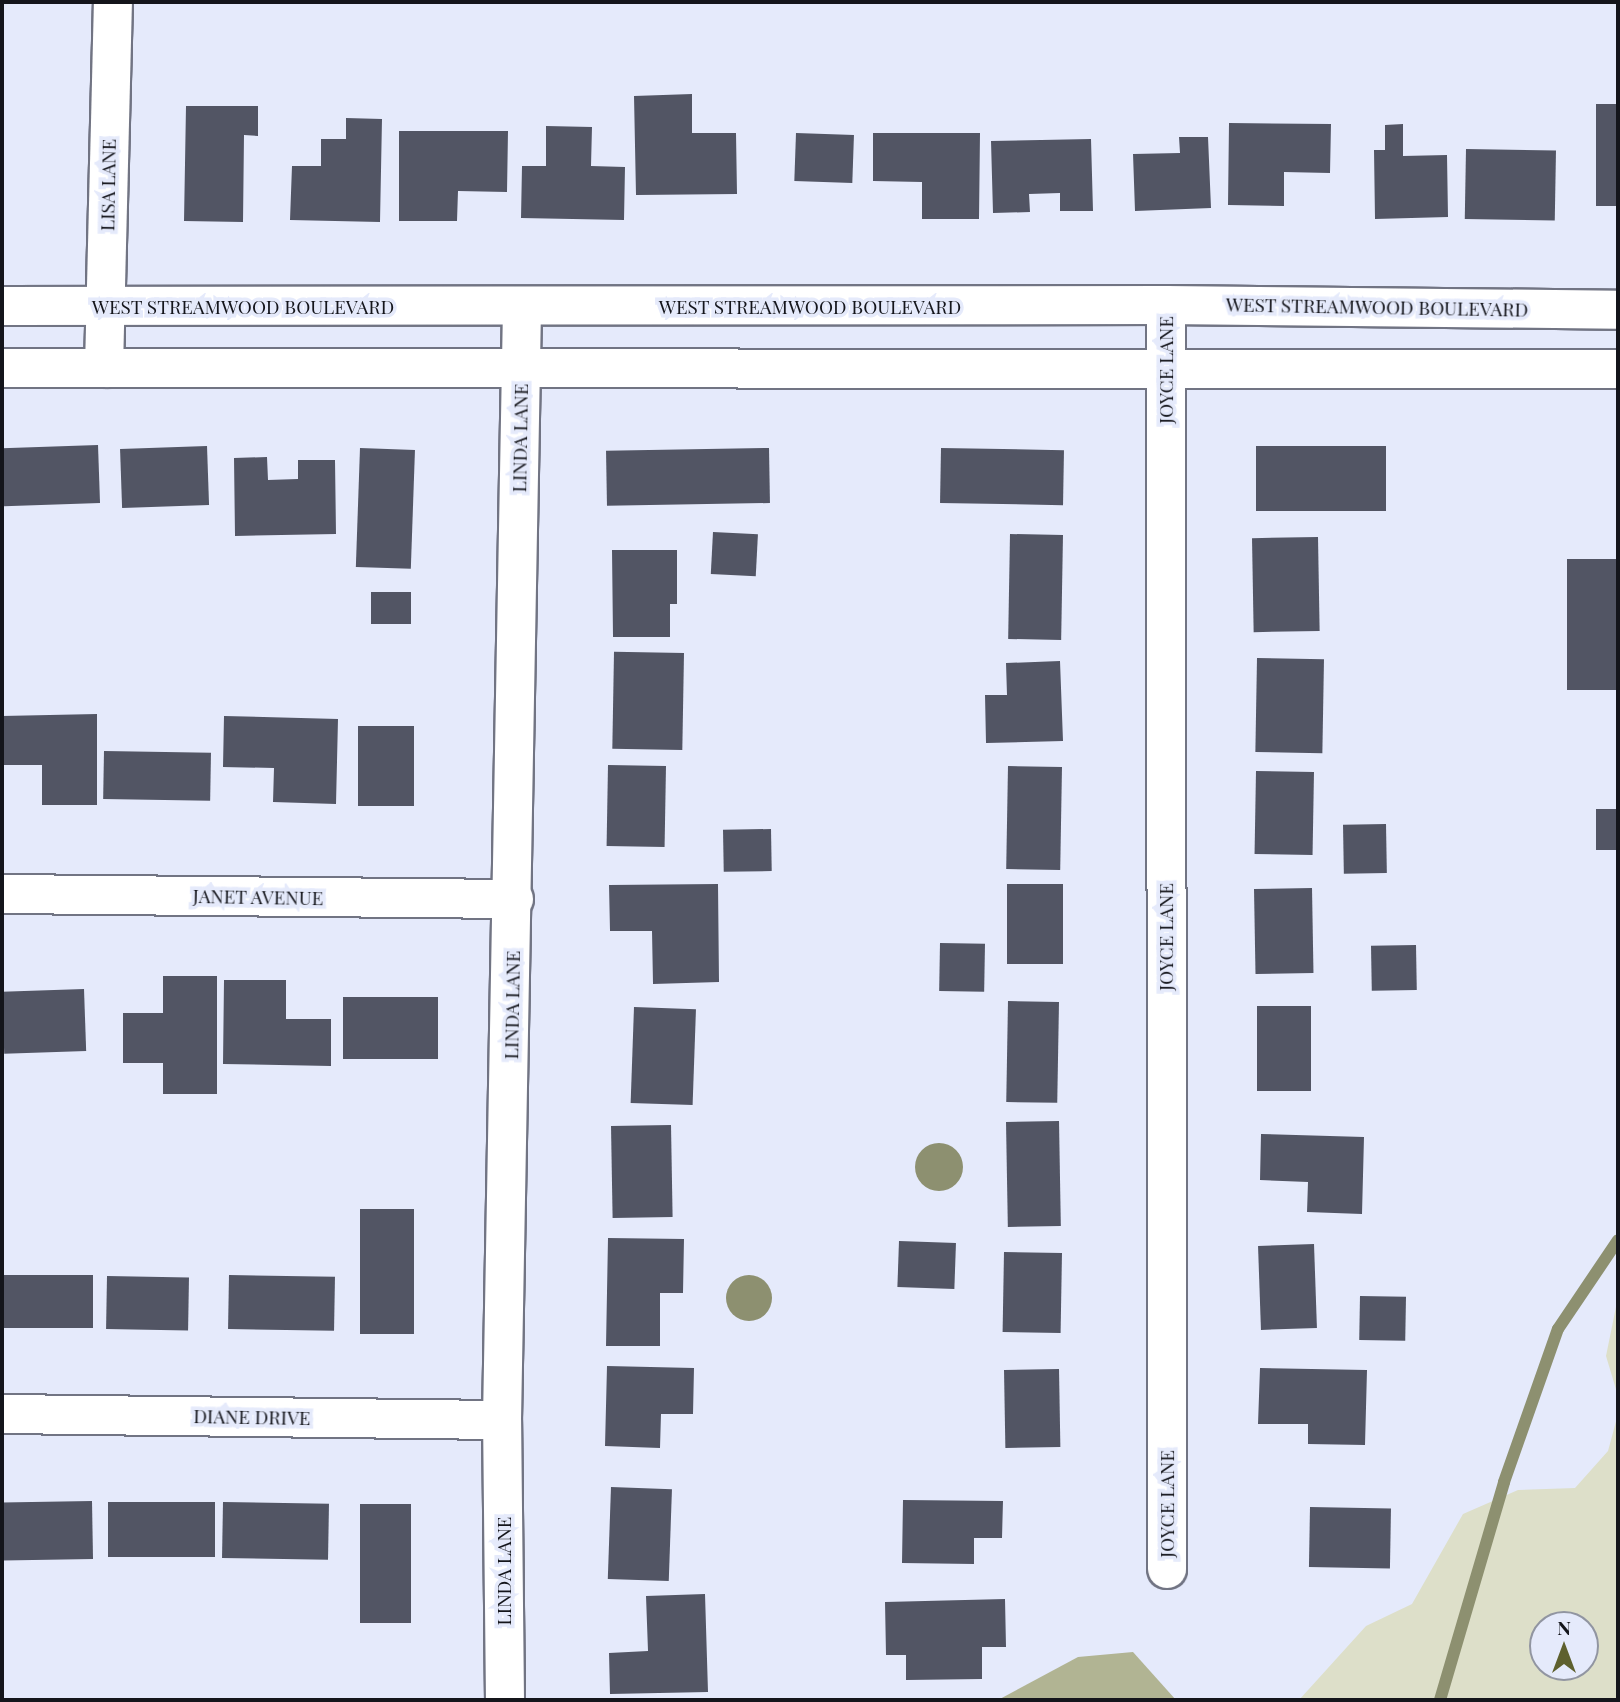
<!DOCTYPE html>
<html>
<head>
<meta charset="utf-8">
<style>
	body { margin:0 }
	#map { position:relative; width:1620px; height:1702px; overflow:hidden; background:#e5eafb; font-family:"Playfair Display",serif }
	div>[style] { position:absolute }
	.green>* { inset:0; background:#dddfc9 }
	.forest>* { inset:0; background:#b1b493 }
	.water>* { inset:0; background:#8d9070 }
	.round { border-radius:50% }
	.stream>* { height:12px; margin:-6px; padding:0 6px; transform-origin:6px; border-radius:6px; background:#8d9070 }
	.building>* { inset:0; background:#525564; transform-origin:0 0 }
	.roads { filter:drop-shadow(2px 0 #717483) drop-shadow(-2px 0 #717483) drop-shadow(0 2px #717483) drop-shadow(0 -2px #717483) }
	.street>* { height:38px; margin:-19px; padding:0 19px; transform-origin:19px; border-radius:19px; background:#fff }
	.secondary>* { height:38px; margin:-19px; padding:0 19px; transform-origin:19px; border-radius:19px; background:#fff }
	span { translate:-50% -50%; white-space:nowrap; text-align:center; line-height:1.15; -webkit-text-stroke:7px #e5eafb; paint-order:stroke }
	.street-label { font-size:19px; color:#14151b }
	.frame { position:absolute; inset:0; border:4px solid #14151b; pointer-events:none }
	.north { position:absolute; left:1529px; top:1611px; width:70px; height:70px; box-sizing:border-box; background:#e5eafb; border:2px solid #9195a1; border-radius:50%; rotate:0deg; font-size:19px; font-weight:700; line-height:28px; text-align:center; color:#14151b }
	.north::after { content:''; display:block; margin:auto; width:24px; height:32px; background:#5e602e; clip-path:polygon(50% 0,100% 100%,50% 72%,0 100%) }
</style>
</head>
<body>
<div id="map">
	<div class="green">
		<i style="clip-path:polygon(1618px 1297px,1618px 1396px,1606px 1356px)"></i>
		<i style="clip-path:polygon(evenodd,1618px 1414px,1618px 1700px,1299px 1700px,1366px 1626px,1412px 1604px,1463px 1514px,1518px 1490px,1575px 1488px,1608px 1451px,1618px 1414px,1543px 1625px,1585px 1625px,1585px 1667px,1543px 1667px,1543px 1625px)"></i>
	</div>
	<div class="forest">
		<i style="clip-path:polygon(1133px 1652px,1176px 1700px,998px 1700px,1078px 1657px)"></i>
	</div>
	<div class="water">
		<i class="round" style="left:915px;top:1143px;width:48px;height:48px"></i>
		<i class="round" style="left:726px;top:1275px;width:46px;height:46px"></i>
	</div>
	<div class="stream">
		<i style="left:1440px;top:1700px;width:227px;rotate:-73.6deg"></i>
		<i style="left:1504px;top:1482px;width:162px;rotate:-70.6deg"></i>
		<i style="left:1558px;top:1329px;width:107px;rotate:-56deg"></i>
	</div>
	<div class="building">
		<i style="clip-path:polygon(692px 94px,692px 133px,736px 133px,737px 194px,636px 195px,634px 96px)"></i>
		<i style="left:1596px;top:104px;width:22px;height:102px"></i>
		<i style="clip-path:polygon(186px 106px,258px 106px,258px 136px,244px 135px,243px 222px,184px 221px)"></i>
		<i style="clip-path:polygon(346px 118px,382px 119px,380px 222px,290px 220px,292px 166px,321px 166px,321px 139px,346px 139px)"></i>
		<i style="clip-path:polygon(1229px 123px,1331px 124px,1330px 173px,1284px 172px,1284px 206px,1228px 205px)"></i>
		<i style="clip-path:polygon(1403px 124px,1403px 156px,1447px 155px,1448px 217px,1375px 219px,1374px 150px,1385px 150px,1385px 125px)"></i>
		<i style="clip-path:polygon(546px 126px,592px 127px,591px 166px,625px 167px,624px 220px,521px 218px,522px 166px,546px 166px)"></i>
		<i style="clip-path:polygon(399px 131px,508px 131px,507px 192px,458px 191px,457px 221px,399px 221px)"></i>
		<i style="left:796px;top:133px;width:58px;height:48px;rotate:2deg"></i>
		<i style="clip-path:polygon(873px 133px,980px 133px,979px 219px,922px 219px,922px 182px,873px 181px)"></i>
		<i style="clip-path:polygon(1179px 137px,1208px 137px,1211px 208px,1135px 211px,1133px 154px,1180px 153px)"></i>
		<i style="clip-path:polygon(1091px 139px,1093px 211px,1060px 211px,1060px 193px,1029px 194px,1030px 212px,993px 213px,991px 141px)"></i>
		<i style="left:1466px;top:149px;width:90px;height:70px;rotate:1deg"></i>
		<i style="left:98px;top:445px;width:58px;height:96px;rotate:88deg"></i>
		<i style="left:207px;top:446px;width:59px;height:87px;rotate:88deg"></i>
		<i style="left:1386px;top:446px;width:65px;height:130px;rotate:90deg"></i>
		<i style="left:360px;top:448px;width:55px;height:119px;rotate:2deg"></i>
		<i style="left:769px;top:448px;width:55px;height:163px;rotate:89deg"></i>
		<i style="left:941px;top:448px;width:123px;height:55px;rotate:1deg"></i>
		<i style="clip-path:polygon(267px 457px,268px 480px,298px 479px,298px 460px,335px 460px,336px 534px,235px 536px,234px 458px)"></i>
		<i style="left:713px;top:532px;width:45px;height:42px;rotate:3deg"></i>
		<i style="left:1010px;top:534px;width:53px;height:105px;rotate:1deg"></i>
		<i style="left:1318px;top:537px;width:94px;height:66px;rotate:89deg"></i>
		<i style="clip-path:polygon(612px 550px,677px 550px,677px 604px,670px 604px,670px 637px,613px 637px)"></i>
		<i style="left:1567px;top:559px;width:51px;height:131px"></i>
		<i style="left:371px;top:592px;width:40px;height:32px"></i>
		<i style="left:684px;top:653px;width:97px;height:70px;rotate:91deg"></i>
		<i style="left:1257px;top:658px;width:67px;height:94px;rotate:1deg"></i>
		<i style="clip-path:polygon(1060px 661px,1063px 741px,986px 743px,985px 695px,1007px 695px,1006px 663px)"></i>
		<i style="clip-path:polygon(97px 714px,97px 805px,42px 805px,42px 765px,2px 765px,2px 716px)"></i>
		<i style="clip-path:polygon(224px 716px,338px 719px,336px 804px,273px 802px,274px 768px,223px 767px)"></i>
		<i style="left:358px;top:726px;width:56px;height:80px"></i>
		<i style="left:104px;top:751px;width:107px;height:48px;rotate:1deg"></i>
		<i style="left:608px;top:765px;width:58px;height:81px;rotate:1deg"></i>
		<i style="left:1008px;top:766px;width:54px;height:103px;rotate:1deg"></i>
		<i style="left:1256px;top:771px;width:58px;height:83px;rotate:1deg"></i>
		<i style="left:1596px;top:809px;width:22px;height:41px"></i>
		<i style="left:1386px;top:824px;width:49px;height:43px;rotate:89deg"></i>
		<i style="left:771px;top:829px;width:42px;height:48px;rotate:89deg"></i>
		<i style="clip-path:polygon(718px 884px,719px 982px,653px 984px,652px 931px,610px 931px,609px 885px)"></i>
		<i style="left:1007px;top:884px;width:56px;height:80px"></i>
		<i style="left:1312px;top:888px;width:85px;height:58px;rotate:89deg"></i>
		<i style="left:940px;top:943px;width:45px;height:48px;rotate:1deg"></i>
		<i style="left:1416px;top:945px;width:45px;height:45px;rotate:89deg"></i>
		<i style="clip-path:polygon(163px 976px,217px 976px,217px 1094px,163px 1094px,163px 1063px,123px 1063px,123px 1013px,163px 1013px)"></i>
		<i style="clip-path:polygon(224px 980px,286px 980px,286px 1019px,331px 1019px,331px 1066px,223px 1064px)"></i>
		<i style="left:84px;top:989px;width:62px;height:82px;rotate:88deg"></i>
		<i style="left:438px;top:997px;width:62px;height:95px;rotate:90deg"></i>
		<i style="left:1008px;top:1001px;width:51px;height:101px;rotate:1deg"></i>
		<i style="left:1257px;top:1006px;width:54px;height:85px"></i>
		<i style="left:634px;top:1007px;width:62px;height:96px;rotate:2deg"></i>
		<i style="left:1059px;top:1121px;width:105px;height:53px;rotate:89deg"></i>
		<i style="left:671px;top:1125px;width:92px;height:60px;rotate:89deg"></i>
		<i style="clip-path:polygon(1261px 1134px,1364px 1137px,1362px 1214px,1307px 1212px,1308px 1182px,1260px 1180px)"></i>
		<i style="left:360px;top:1209px;width:54px;height:125px"></i>
		<i style="clip-path:polygon(608px 1238px,684px 1239px,683px 1293px,660px 1293px,660px 1346px,606px 1346px)"></i>
		<i style="left:899px;top:1241px;width:57px;height:46px;rotate:2deg"></i>
		<i style="left:1314px;top:1244px;width:84px;height:56px;rotate:88deg"></i>
		<i style="left:1004px;top:1252px;width:58px;height:80px;rotate:1deg"></i>
		<i style="left:2px;top:1275px;width:91px;height:53px"></i>
		<i style="left:229px;top:1275px;width:106px;height:54px;rotate:1deg"></i>
		<i style="left:107px;top:1276px;width:82px;height:53px;rotate:1deg"></i>
		<i style="left:1360px;top:1296px;width:46px;height:44px;rotate:1deg"></i>
		<i style="clip-path:polygon(607px 1366px,694px 1368px,693px 1414px,661px 1414px,660px 1448px,605px 1446px)"></i>
		<i style="clip-path:polygon(1260px 1368px,1367px 1370px,1365px 1445px,1308px 1444px,1308px 1424px,1258px 1424px)"></i>
		<i style="left:1059px;top:1369px;width:78px;height:55px;rotate:89deg"></i>
		<i style="left:611px;top:1487px;width:61px;height:92px;rotate:2deg"></i>
		<i style="clip-path:polygon(903px 1500px,1003px 1501px,1002px 1538px,974px 1538px,974px 1564px,902px 1563px)"></i>
		<i style="left:92px;top:1501px;width:58px;height:90px;rotate:89deg"></i>
		<i style="left:108px;top:1502px;width:107px;height:55px"></i>
		<i style="left:223px;top:1502px;width:106px;height:56px;rotate:1deg"></i>
		<i style="left:360px;top:1504px;width:51px;height:119px"></i>
		<i style="left:1310px;top:1507px;width:81px;height:60px;rotate:1deg"></i>
		<i style="clip-path:polygon(705px 1594px,708px 1692px,610px 1694px,609px 1653px,648px 1651px,646px 1596px)"></i>
		<i style="clip-path:polygon(1005px 1599px,1006px 1647px,982px 1647px,982px 1679px,906px 1680px,906px 1655px,886px 1655px,885px 1602px)"></i>
	</div>
	<div class="roads">
		<div class="street">
			<i style="left:1166px;top:305px;width:1264px;rotate:89.95deg"></i>
			<i style="left:104px;top:368px;width:366px;rotate:-88.6deg"></i>
			<i style="left:2px;top:894px;width:512px;rotate:0.56deg"></i>
			<i style="left:2px;top:1414px;width:500px;rotate:0.69deg"></i>
			<i style="left:505px;top:1700px;width:280px;rotate:-90.6deg"></i>
			<i style="left:502px;top:1420px;width:1111px;rotate:-88.97deg"></i>
		</div>
		<div class="secondary">
			<i style="left:2px;top:306px;width:1164px;rotate:-0.05deg"></i>
			<i style="left:1166px;top:305px;width:452px;rotate:0.6deg"></i>
			<i style="left:2px;top:368px;width:1616px;rotate:0.04deg"></i>
		</div>
	</div>
	<div class="street-label">
		<span style="left:108px;top:185px;rotate:-89deg">LISA LANE</span>
		<span style="left:243px;top:307px">WEST STREAMWOOD BOULEVARD</span>
		<span style="left:810px;top:307px">WEST STREAMWOOD BOULEVARD</span>
		<span style="left:1377px;top:307px;rotate:1deg">WEST STREAMWOOD BOULEVARD</span>
		<span style="left:1166px;top:370px;rotate:-90deg">JOYCE LANE</span>
		<span style="left:520px;top:438px;rotate:-89deg">LINDA LANE</span>
		<span style="left:258px;top:897px;rotate:1deg">JANET AVENUE</span>
		<span style="left:1166px;top:937px;rotate:-90deg">JOYCE LANE</span>
		<span style="left:512px;top:1005px;rotate:-89deg">LINDA LANE</span>
		<span style="left:252px;top:1417px;rotate:1deg">DIANE DRIVE</span>
		<span style="left:1167px;top:1504px;rotate:-90deg">JOYCE LANE</span>
		<span style="left:504px;top:1571px;rotate:-90deg">LINDA LANE</span>
	</div>
	<div class="frame"></div>
	<div class="north">N</div>
</div>
</body>
</html>
